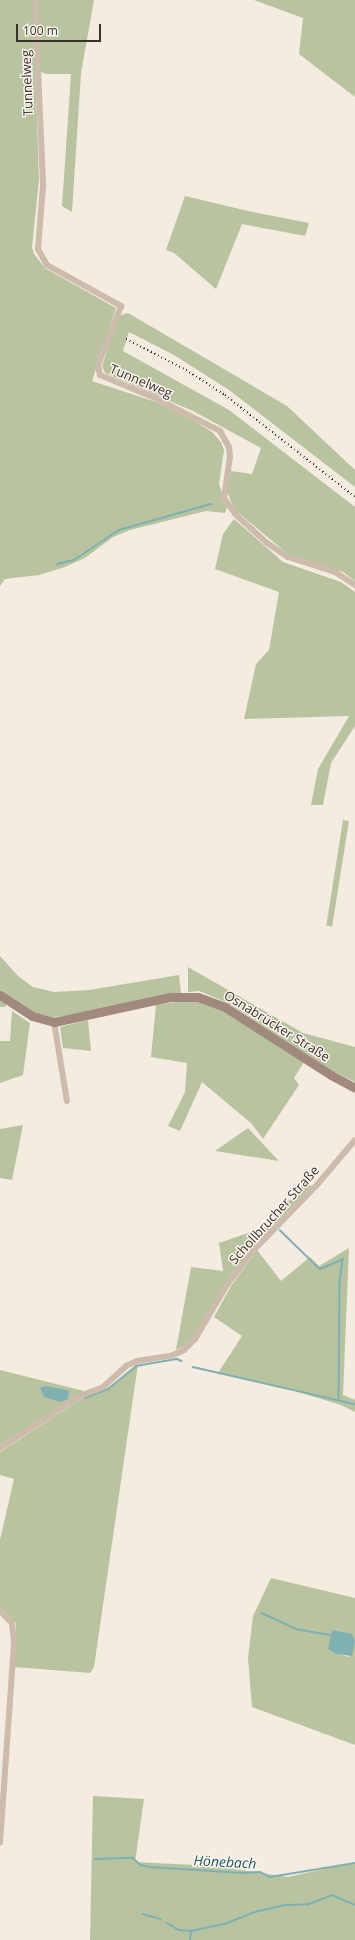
<!DOCTYPE html>
<html>
<head>
<meta charset="utf-8">
<style>
	body { margin:0 }
	#map { position:relative; width:355px; height:1940px; overflow:hidden; background:#f4ebe1; font-family:"Open Sans",sans-serif }
	div>[style] { position:absolute }
	.green>* { inset:0; background:#b8c4a0; transform-origin:0 0 }
	.water>* { inset:0; background:#7fb0b2 }
	.stream>* { height:1.5px; margin:-0.75px; padding:0 0.75px; transform-origin:0.75px; border-radius:0.75px; background:#7fb0b2 }
	.street>* { height:6px; margin:-3px; padding:0 3px; transform-origin:3px; border-radius:3px; background:#cdbbac }
	.secondary>* { height:9px; margin:-4.5px; padding:0 4.5px; transform-origin:4.5px; border-radius:4.5px; background:#a18a7d }
	.rail>* { height:1.5px; margin-top:-0.75px; transform-origin:0; background:repeating-linear-gradient(90deg,#3b302b 0 1px,transparent 0 4px) }
	span { translate:-50% -50%; white-space:nowrap; text-align:center; line-height:1.15; -webkit-text-stroke:3px #fbf5ee; paint-order:stroke }
	.street-label { font-size:13px; color:#3b302b }
	.water-label { font-size:14px; color:#1f5a5e; font-style:italic }
	.scale { position:absolute; left:16px; top:24px; width:85px; height:18px; box-sizing:border-box; border:2px solid #3b302b; border-top:0; padding-left:5px; font-size:12px; line-height:14px; white-space:nowrap; color:#3b302b; -webkit-text-stroke:3px #fbf5ee; paint-order:stroke }
</style>
</head>
<body>
<div id="map">
	<div class="green">
		<i style="clip-path:polygon(0 0,33px 0,39px 180px,32px 247px,34px 254px,45px 268px,116px 308px,92px 381px,156px 402px,190px 418px,212px 432px,221px 442px,224px 450px,219px 484px,227px 507px,225px 513px,206px 511px,130px 530px,113px 537px,85px 558px,65px 567px,39px 575px,5px 579px,0 586px)"></i>
		<i style="clip-path:polygon(38px 0,94px 0,81px 73px,72px 212px,62px 206px,71px 74px,46px 74px,39px 71px)"></i>
		<i style="clip-path:polygon(254px 0,355px 0,355px 97px,299px 54px,303px 18px)"></i>
		<i style="clip-path:polygon(185px 196px,248px 211px,309px 223px,305px 236px,242px 224px,216px 289px,174px 253px,166px 250px)"></i>
		<i style="clip-path:polygon(128px 313px,287px 406px,355px 470px,355px 487px,229px 390px,174px 355px,129px 332px,123px 351px,229px 410px,355px 507px,355px 581px,343px 572px,289px 555px,234px 509px,226px 489px,231px 471px,252px 474px,261px 448px,193px 411px,105px 373px,102px 366px,118px 316px)"></i>
		<i style="clip-path:polygon(234px 519px,283px 562px,341px 582px,355px 592px,355px 726px,331px 763px,323px 805px,311px 805px,318px 769px,349px 716px,244px 719px,256px 664px,269px 650px,279px 592px,215px 569px,223px 534px)"></i>
		<i style="left:343px;top:820px;width:6px;height:107px;rotate:9deg"></i>
		<i style="clip-path:polygon(0 956px,18px 976px,33px 987px,54px 992px,89px 990px,179px 975px,181px 993px,70px 1016px,53px 1017px,35px 1013px,10px 997px,5px 1007px,0 1007px)"></i>
		<i style="clip-path:polygon(188px 967px,303px 1033px,355px 1047px,355px 1082px,329px 1069px,228px 1003px,199px 991px,188px 992px)"></i>
		<i style="clip-path:polygon(186px 1000px,205px 1002px,223px 1009px,304px 1062px,294px 1078px,299px 1085px,263px 1139px,252px 1124px,202px 1082px,180px 1131px,168px 1126px,185px 1092px,187px 1063px,151px 1057px,156px 1005px)"></i>
		<i style="clip-path:polygon(12px 1011px,30px 1023px,23px 1075px,0 1083px,0 1041px,10px 1041px)"></i>
		<i style="clip-path:polygon(88px 1020px,91px 1051px,63px 1048px,60px 1027px)"></i>
		<i style="clip-path:polygon(23px 1125px,12px 1180px,0 1178px,0 1129px)"></i>
		<i style="clip-path:polygon(248px 1128px,279px 1161px,215px 1151px)"></i>
		<i style="clip-path:polygon(304px 1184px,312px 1186px,251px 1249px,225px 1283px,194px 1337px,183px 1347px,176px 1350px,191px 1267px,223px 1271px,219px 1243px,265px 1227px)"></i>
		<i style="clip-path:polygon(349px 1248px,343px 1395px,355px 1400px,355px 1412px,341px 1405px,285px 1388px,218px 1373px,242px 1336px,214px 1317px,231px 1286px,257px 1250px,281px 1281px,310px 1257px,319px 1266px)"></i>
		<i style="clip-path:polygon(138px 1364px,94px 1667px,90px 1673px,14px 1667px,16px 1623px,0 1607px,0 1540px,14px 1479px,0 1475px,0 1452px,81px 1399px,104px 1391px)"></i>
		<i style="clip-path:polygon(0 1370px,84px 1391px,0 1445px)"></i>
		<i style="clip-path:polygon(evenodd,271px 1578px,355px 1598px,355px 1745px,252px 1707px,248px 1658px,253px 1616px,271px 1578px,333px 1630px,355px 1641px,349px 1657px,332px 1652px,333px 1630px)"></i>
		<i style="clip-path:polygon(93px 1796px,144px 1799px,135px 1862px,215px 1866px,288px 1877px,355px 1862px,355px 1940px,90px 1940px)"></i>
	</div>
	<div class="water">
		<i style="clip-path:polygon(45px 1386px,67px 1390px,69px 1392px,68px 1399px,60px 1402px,44px 1397px,40px 1388px)"></i>
		<i style="clip-path:polygon(332px 1630px,352px 1634px,355px 1641px,352px 1656px,336px 1654px,328px 1649px)"></i>
	</div>
	<div class="stream">
		<i style="left:57px;top:564px;width:17px;rotate:-13deg"></i>
		<i style="left:74px;top:560px;width:54px;rotate:-33.7deg"></i>
		<i style="left:119px;top:530px;width:96px;rotate:-15.8deg"></i>
		<i style="left:280px;top:1230px;width:56px;rotate:44.3deg"></i>
		<i style="left:320px;top:1269px;width:25px;rotate:-23deg"></i>
		<i style="left:343px;top:1259px;width:25px;rotate:97deg"></i>
		<i style="left:340px;top:1284px;width:114px;rotate:90.5deg"></i>
		<i style="left:193px;top:1367px;width:166px;rotate:12.9deg"></i>
		<i style="left:85px;top:1398px;width:25px;rotate:-21deg"></i>
		<i style="left:108px;top:1389px;width:36px;rotate:-39deg"></i>
		<i style="left:136px;top:1366px;width:42px;rotate:-9.7deg"></i>
		<i style="left:177px;top:1359px;width:5px;rotate:22deg"></i>
		<i style="left:262px;top:1613px;width:38px;rotate:25deg"></i>
		<i style="left:296px;top:1629px;width:34px;rotate:10deg"></i>
		<i style="left:95px;top:1859px;width:38px;rotate:-2deg"></i>
		<i style="left:133px;top:1858px;width:11px;rotate:41deg"></i>
		<i style="left:141px;top:1865px;width:9px;rotate:13deg"></i>
		<i style="left:150px;top:1867px;width:92px;rotate:3.7deg"></i>
		<i style="left:242px;top:1873px;width:18px;rotate:-3deg"></i>
		<i style="left:260px;top:1872px;width:11px;rotate:27deg"></i>
		<i style="left:270px;top:1877px;width:86px;rotate:-9.4deg"></i>
		<i style="left:143px;top:1914px;width:19px;rotate:16deg"></i>
		<i style="left:167px;top:1923px;width:14px;rotate:30deg"></i>
		<i style="left:179px;top:1930px;width:12px;rotate:5deg"></i>
		<i style="left:191px;top:1931px;width:35px;rotate:-12deg"></i>
		<i style="left:225px;top:1924px;width:32px;rotate:-22deg"></i>
		<i style="left:255px;top:1912px;width:32px;rotate:-13deg"></i>
		<i style="left:286px;top:1905px;width:23px;rotate:-2deg"></i>
		<i style="left:309px;top:1904px;width:25px;rotate:-21deg"></i>
		<i style="left:332px;top:1895px;width:25px;rotate:23deg"></i>
		<i style="left:190px;top:1940px;width:8px;rotate:-83deg"></i>
	</div>
	<div class="street">
		<i style="left:35px;top:0;width:186px;rotate:87.5deg"></i>
		<i style="left:43px;top:186px;width:63px;rotate:94.5deg"></i>
		<i style="left:38px;top:249px;width:18px;rotate:61deg"></i>
		<i style="left:47px;top:265px;width:85px;rotate:29deg"></i>
		<i style="left:121px;top:306px;width:63px;rotate:111.3deg"></i>
		<i style="left:98px;top:365px;width:10px;rotate:79deg"></i>
		<i style="left:100px;top:375px;width:62px;rotate:22.8deg"></i>
		<i style="left:157px;top:399px;width:71px;rotate:26.9deg"></i>
		<i style="left:220px;top:431px;width:18px;rotate:61deg"></i>
		<i style="left:229px;top:447px;width:9px;rotate:84deg"></i>
		<i style="left:230px;top:456px;width:42px;rotate:98.1deg"></i>
		<i style="left:224px;top:498px;width:19px;rotate:55deg"></i>
		<i style="left:235px;top:514px;width:43px;rotate:42.2deg"></i>
		<i style="left:267px;top:543px;width:25px;rotate:34deg"></i>
		<i style="left:288px;top:557px;width:49px;rotate:17.7deg"></i>
		<i style="left:335px;top:572px;width:24px;rotate:33deg"></i>
		<i style="left:54px;top:1022px;width:80px;rotate:80.7deg"></i>
		<i style="left:0;top:1448px;width:95px;rotate:-33deg"></i>
		<i style="left:80px;top:1396px;width:25px;rotate:-21deg"></i>
		<i style="left:103px;top:1387px;width:31px;rotate:-42deg"></i>
		<i style="left:126px;top:1366px;width:12px;rotate:-24deg"></i>
		<i style="left:137px;top:1361px;width:36px;rotate:-9deg"></i>
		<i style="left:173px;top:1355px;width:12px;rotate:-24deg"></i>
		<i style="left:184px;top:1350px;width:16px;rotate:-45deg"></i>
		<i style="left:195px;top:1339px;width:63px;rotate:-59.3deg"></i>
		<i style="left:227px;top:1285px;width:40px;rotate:-53deg"></i>
		<i style="left:251px;top:1253px;width:93px;rotate:-45.9deg"></i>
		<i style="left:316px;top:1186px;width:60px;rotate:-49.7deg"></i>
		<i style="left:0;top:1611px;width:17px;rotate:45deg"></i>
		<i style="left:12px;top:1623px;width:20px;rotate:84deg"></i>
		<i style="left:14px;top:1643px;width:200px;rotate:94deg"></i>
	</div>
	<div class="secondary">
		<i style="left:0;top:995px;width:38px;rotate:33deg"></i>
		<i style="left:32px;top:1016px;width:23px;rotate:15deg"></i>
		<i style="left:54px;top:1022px;width:119px;rotate:-12.2deg"></i>
		<i style="left:170px;top:997px;width:28px"></i>
		<i style="left:198px;top:997px;width:29px;rotate:20deg"></i>
		<i style="left:225px;top:1007px;width:126px;rotate:32.7deg"></i>
		<i style="left:331px;top:1075px;width:27px;rotate:28deg"></i>
	</div>
	<div class="rail">
		<i style="left:126px;top:339px;width:68px;rotate:27.3deg"></i>
		<i style="left:186px;top:370px;width:46px;rotate:32.7deg"></i>
		<i style="left:225px;top:395px;width:165px;rotate:38.1deg"></i>
	</div>
	<div class="street-label">
		<span style="left:27px;top:83px;rotate:-92deg">Tunnelweg</span>
		<span style="left:141px;top:381px;rotate:23deg">Tunnelweg</span>
		<span style="left:277px;top:1026px;rotate:32deg">Osnabrücker Straße</span>
		<span style="left:274px;top:1215px;rotate:-48deg">Schollbrucher Straße</span>
	</div>
	<div class="water-label">
		<span style="left:225px;top:1862px;rotate:3deg">Hönebach</span>
	</div>
	<div class="scale">100 m</div>
</div>
</body>
</html>
